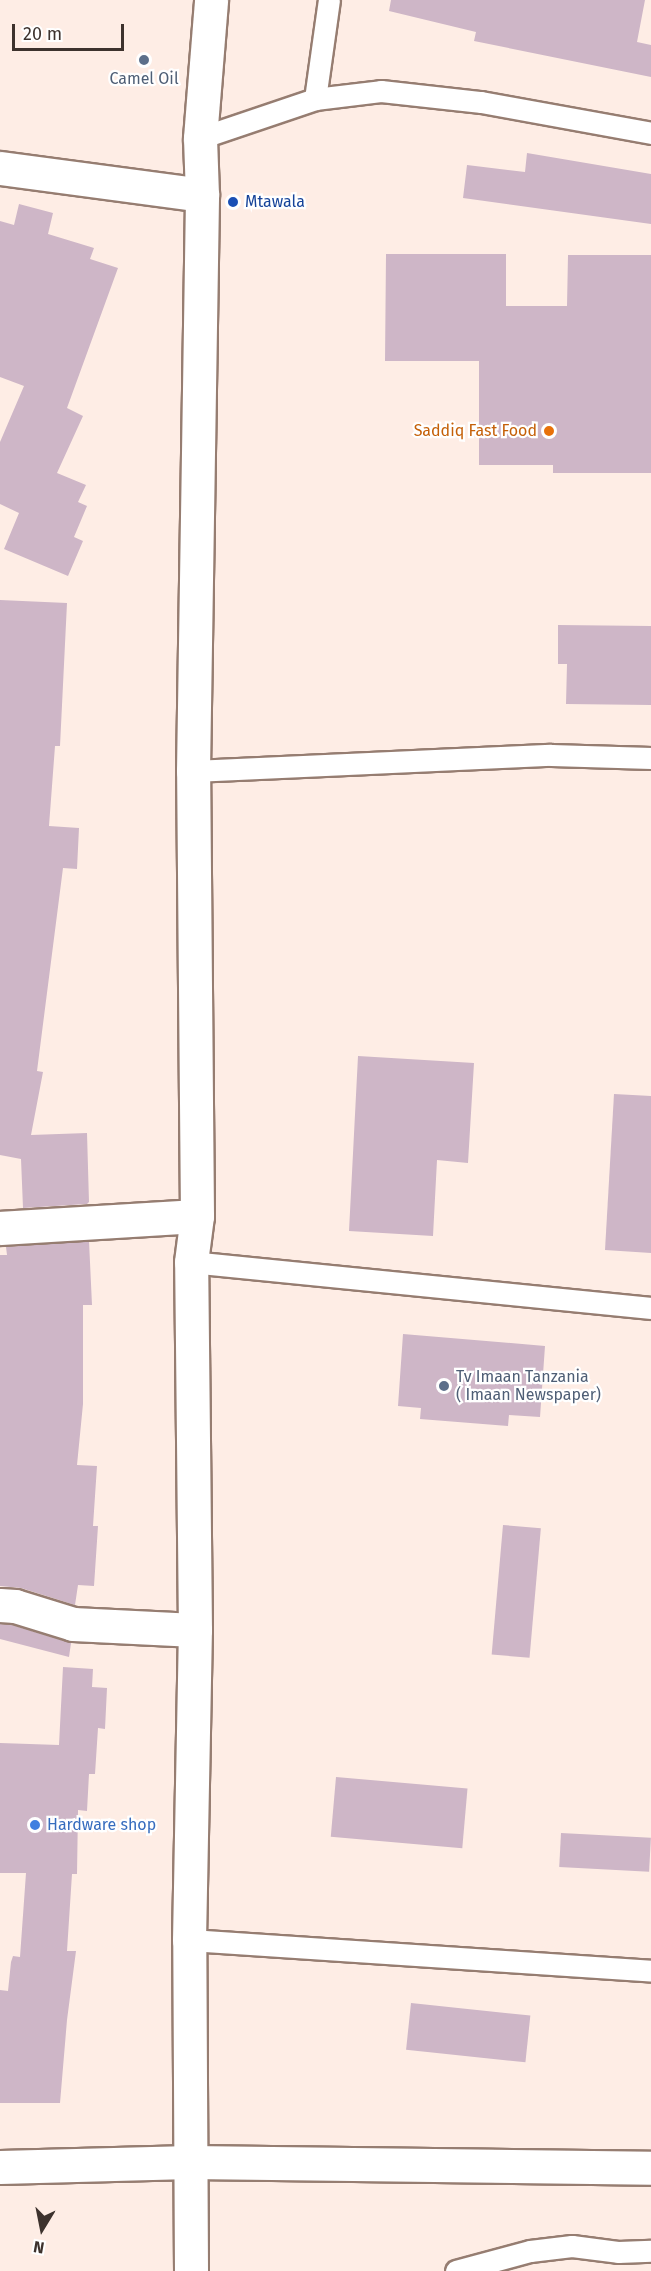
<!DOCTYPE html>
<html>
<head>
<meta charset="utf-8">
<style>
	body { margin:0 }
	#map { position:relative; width:651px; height:2271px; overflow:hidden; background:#feede5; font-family:"Fira Sans",sans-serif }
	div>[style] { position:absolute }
	.building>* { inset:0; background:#ceb6c7; transform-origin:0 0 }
	.roads { filter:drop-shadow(2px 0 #967d71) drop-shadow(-2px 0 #967d71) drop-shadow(0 2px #967d71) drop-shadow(0 -2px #967d71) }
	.lane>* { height:21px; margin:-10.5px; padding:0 10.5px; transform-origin:10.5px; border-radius:10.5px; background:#fff }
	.street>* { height:33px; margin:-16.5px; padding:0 16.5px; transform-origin:16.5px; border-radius:16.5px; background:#fff }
	.secondary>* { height:33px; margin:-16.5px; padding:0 16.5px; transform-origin:16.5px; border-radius:16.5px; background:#fff }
	.dots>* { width:16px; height:16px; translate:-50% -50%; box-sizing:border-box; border:3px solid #fff; border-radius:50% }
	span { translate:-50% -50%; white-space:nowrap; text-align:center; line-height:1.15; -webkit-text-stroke:4.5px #fff; paint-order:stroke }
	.service-label { font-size:16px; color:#4e5e75 }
	.left { translate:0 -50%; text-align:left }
	.transit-label { font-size:16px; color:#164399 }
	.food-label { font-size:16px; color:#c56008 }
	.right { translate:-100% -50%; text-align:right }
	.shop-label { font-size:16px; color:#366cbe }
	.north { position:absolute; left:12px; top:2199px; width:60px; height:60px; -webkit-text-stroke:4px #fff; paint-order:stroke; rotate:190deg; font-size:16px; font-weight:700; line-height:24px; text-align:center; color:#3d322d }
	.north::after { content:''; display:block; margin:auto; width:21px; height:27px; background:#3d322d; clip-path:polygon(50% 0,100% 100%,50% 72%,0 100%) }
	.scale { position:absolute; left:12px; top:24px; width:112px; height:27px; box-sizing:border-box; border:3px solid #3d322d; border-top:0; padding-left:8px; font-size:18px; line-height:21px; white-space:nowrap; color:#3d322d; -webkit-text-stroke:4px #fff; paint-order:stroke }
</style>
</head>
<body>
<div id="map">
	<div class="building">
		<i style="clip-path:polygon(391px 0,645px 0,637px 42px,651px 45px,651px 77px,474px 41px,476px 32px,389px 11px)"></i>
		<i style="clip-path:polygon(527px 153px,651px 174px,651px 224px,463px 198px,467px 165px,525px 172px)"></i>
		<i style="clip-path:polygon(19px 204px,53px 213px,48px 234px,94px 248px,90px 259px,118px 268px,67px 408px,83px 416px,57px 473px,86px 485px,78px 502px,87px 506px,74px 537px,83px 541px,68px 576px,4px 549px,19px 513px,0 504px,0 442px,24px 386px,0 377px,0 221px,14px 225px)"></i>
		<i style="clip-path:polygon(386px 254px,506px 254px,506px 306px,567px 306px,568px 255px,651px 255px,651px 473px,553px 473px,553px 465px,479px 465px,479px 361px,385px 361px)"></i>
		<i style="clip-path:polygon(0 600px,67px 603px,60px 746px,55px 746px,49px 826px,79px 828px,77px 869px,63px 868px,37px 1071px,43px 1072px,31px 1135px,87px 1133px,89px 1202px,87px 1204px,23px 1208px,21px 1159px,0 1155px)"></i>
		<i style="clip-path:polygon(558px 625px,651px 626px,651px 705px,566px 704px,567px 664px,558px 664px)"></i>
		<i style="clip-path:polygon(358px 1056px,474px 1063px,468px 1163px,437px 1160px,433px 1236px,349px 1231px)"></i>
		<i style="clip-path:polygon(614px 1094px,651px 1096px,651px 1253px,605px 1250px)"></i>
		<i style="clip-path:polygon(89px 1241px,92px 1305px,83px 1305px,83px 1404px,77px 1465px,97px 1466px,93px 1526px,98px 1526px,94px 1586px,78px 1585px,75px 1605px,21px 1588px,0 1586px,0 1255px,7px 1255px,6px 1247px)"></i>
		<i style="clip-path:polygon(403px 1334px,545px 1346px,540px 1417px,509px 1415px,508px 1426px,420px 1419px,421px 1408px,398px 1406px)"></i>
		<i style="left:503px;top:1525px;width:38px;height:130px;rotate:5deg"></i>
		<i style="clip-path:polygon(0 1624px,12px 1625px,71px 1643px,69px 1657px,0 1639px)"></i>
		<i style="clip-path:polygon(63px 1667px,93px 1669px,92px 1687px,107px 1688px,105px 1729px,98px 1728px,95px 1774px,89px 1774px,87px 1811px,78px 1810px,77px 1874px,72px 1874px,67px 1951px,76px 1951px,67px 2020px,60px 2103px,0 2103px,0 1990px,8px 1991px,11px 1962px,13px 1956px,20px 1957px,26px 1873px,0 1873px,0 1743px,59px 1745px)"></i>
		<i style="left:336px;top:1777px;width:132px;height:60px;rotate:5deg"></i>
		<i style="left:561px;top:1833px;width:90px;height:34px;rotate:3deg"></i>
		<i style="left:411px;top:2003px;width:120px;height:47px;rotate:6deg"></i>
	</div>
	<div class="roads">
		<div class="lane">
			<i style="left:315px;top:99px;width:100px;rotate:-82deg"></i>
			<i style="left:200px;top:138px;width:121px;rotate:-18.7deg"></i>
			<i style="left:315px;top:99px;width:66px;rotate:-6.9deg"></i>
			<i style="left:381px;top:91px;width:101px;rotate:6.3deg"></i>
			<i style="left:481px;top:102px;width:173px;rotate:10.3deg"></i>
			<i style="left:193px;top:771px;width:358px;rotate:-2.6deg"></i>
			<i style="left:551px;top:755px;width:100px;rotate:1.7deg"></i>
			<i style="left:191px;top:1262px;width:462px;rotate:5.7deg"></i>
			<i style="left:189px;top:1940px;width:463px;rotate:3.8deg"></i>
			<i style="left:456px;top:2271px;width:77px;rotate:-15.1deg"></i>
			<i style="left:530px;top:2251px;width:42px;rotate:-6.8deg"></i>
			<i style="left:572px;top:2246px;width:46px;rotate:7.4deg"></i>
			<i style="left:618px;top:2252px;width:33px;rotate:-2deg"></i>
		</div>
		<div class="street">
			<i style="left:0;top:1228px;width:197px;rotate:-3.5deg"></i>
			<i style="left:0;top:1605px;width:15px;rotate:4deg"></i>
			<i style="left:15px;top:1606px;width:61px;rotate:17.2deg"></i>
			<i style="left:73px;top:1624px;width:122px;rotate:2.8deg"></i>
		</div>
		<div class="secondary">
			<i style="left:0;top:168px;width:204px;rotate:7.6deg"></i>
			<i style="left:0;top:2167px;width:190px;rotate:-1.5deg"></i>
			<i style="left:190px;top:2162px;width:461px;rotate:0.7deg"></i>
			<i style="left:191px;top:2271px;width:331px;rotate:-90.3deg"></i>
			<i style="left:189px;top:1940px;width:310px;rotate:-88.9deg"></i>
			<i style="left:195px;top:1630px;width:368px;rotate:-90.6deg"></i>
			<i style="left:191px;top:1262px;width:46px;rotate:-82.6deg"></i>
			<i style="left:197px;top:1216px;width:445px;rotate:-90.5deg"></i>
			<i style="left:193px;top:771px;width:576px;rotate:-89.1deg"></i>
			<i style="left:202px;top:195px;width:57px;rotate:-92deg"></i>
			<i style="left:200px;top:138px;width:138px;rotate:-85.4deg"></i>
		</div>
	</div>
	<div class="dots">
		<i style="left:144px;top:60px;background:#5c6f8a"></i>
		<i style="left:233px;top:202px;background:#1a4fb4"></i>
		<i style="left:549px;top:431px;background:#e8710a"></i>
		<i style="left:444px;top:1386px;background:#5c6f8a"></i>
		<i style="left:35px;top:1825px;background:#3f7fe0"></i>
	</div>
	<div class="service-label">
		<span style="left:144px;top:79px">Camel Oil</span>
		<span class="left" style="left:456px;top:1386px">Tv Imaan Tanzania<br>( Imaan Newspaper)</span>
	</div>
	<div class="transit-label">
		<span class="left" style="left:245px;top:202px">Mtawala</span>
	</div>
	<div class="food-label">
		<span class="right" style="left:537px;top:431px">Saddiq Fast Food</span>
	</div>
	<div class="shop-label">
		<span class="left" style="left:47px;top:1825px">Hardware shop</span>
	</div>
	<div class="north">N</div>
	<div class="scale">20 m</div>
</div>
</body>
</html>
